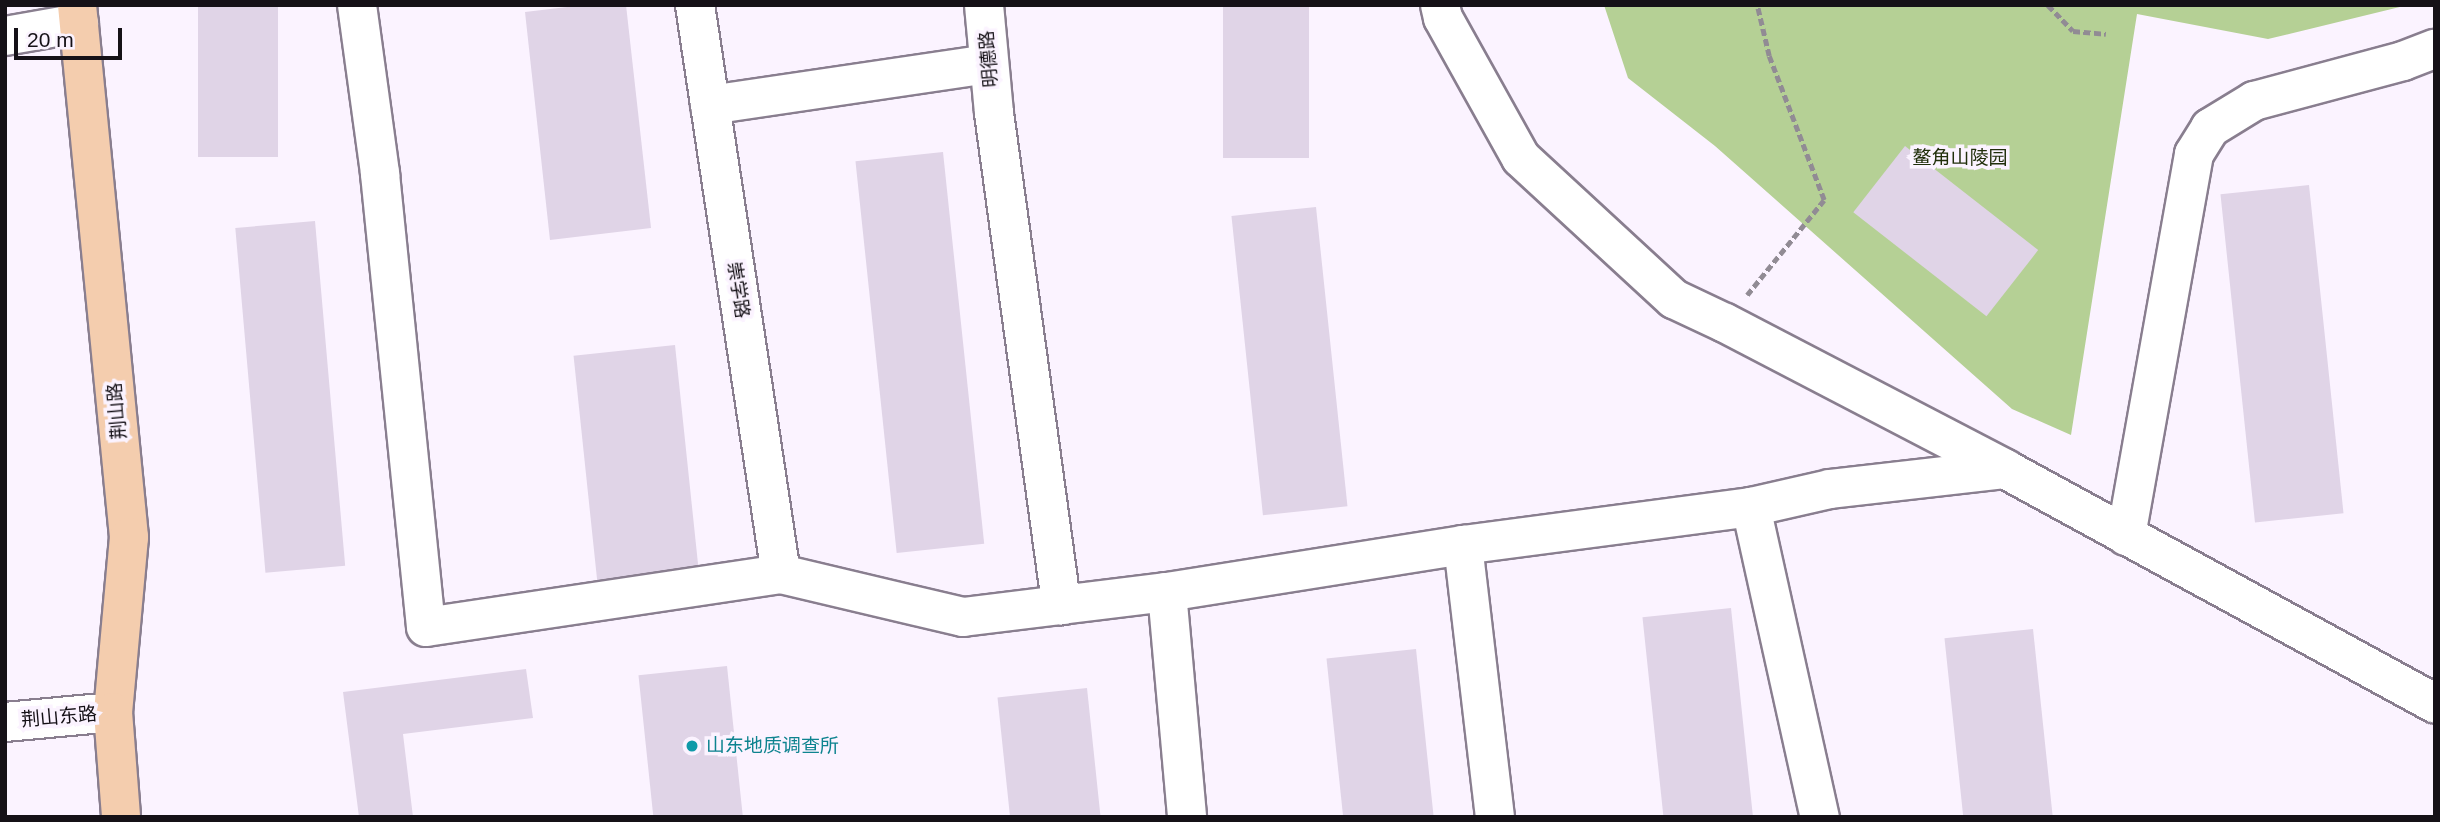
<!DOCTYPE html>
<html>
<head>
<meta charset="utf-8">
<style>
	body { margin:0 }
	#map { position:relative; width:2440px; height:822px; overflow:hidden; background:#fbf3ff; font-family:Helvetica,"Noto Sans SC",sans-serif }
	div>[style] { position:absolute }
	.green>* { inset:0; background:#b5d095 }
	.building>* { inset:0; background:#e0d4e7; transform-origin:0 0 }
	.path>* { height:4.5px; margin-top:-2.25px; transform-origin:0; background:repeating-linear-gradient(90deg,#918b94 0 7px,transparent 0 10.5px) }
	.roads { filter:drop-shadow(2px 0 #897e8f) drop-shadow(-2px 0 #897e8f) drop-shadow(0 2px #897e8f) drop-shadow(0 -2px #897e8f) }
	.minor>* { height:38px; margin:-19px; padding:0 19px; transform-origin:19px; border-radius:19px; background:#fff }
	.major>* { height:38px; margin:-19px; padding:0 19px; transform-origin:19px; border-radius:19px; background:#f4cdae }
	.dots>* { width:19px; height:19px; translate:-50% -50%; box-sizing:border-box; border:4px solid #fbf3ff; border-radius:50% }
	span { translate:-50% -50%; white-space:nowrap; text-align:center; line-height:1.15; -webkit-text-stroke:7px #fbf3ff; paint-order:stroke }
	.street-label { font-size:19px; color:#151117 }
	.park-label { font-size:19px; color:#212f0b }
	.culture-label { font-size:19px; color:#0d838f }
	.left { translate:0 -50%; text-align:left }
	.frame { position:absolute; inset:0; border:7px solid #151117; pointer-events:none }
	.scale { position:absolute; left:14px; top:28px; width:108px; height:32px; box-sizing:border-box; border:4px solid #151117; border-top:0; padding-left:9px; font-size:21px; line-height:24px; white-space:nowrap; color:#151117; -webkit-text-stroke:5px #fbf3ff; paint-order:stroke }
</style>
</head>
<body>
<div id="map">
	<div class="green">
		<i style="clip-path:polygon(1604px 5px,2408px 5px,2268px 39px,2137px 14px,2071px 435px,2012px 409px,1715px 146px,1628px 78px)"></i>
	</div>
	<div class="building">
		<i style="left:198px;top:5px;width:80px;height:152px"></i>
		<i style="clip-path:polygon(584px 5px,626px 5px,651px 228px,550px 240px,525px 12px)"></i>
		<i style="left:1223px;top:5px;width:86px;height:153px"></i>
		<i style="left:1905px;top:146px;width:169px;height:84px;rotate:38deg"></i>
		<i style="left:943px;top:152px;width:394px;height:88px;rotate:84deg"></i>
		<i style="left:2309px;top:185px;width:330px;height:89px;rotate:84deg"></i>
		<i style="left:1316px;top:207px;width:301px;height:85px;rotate:84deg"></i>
		<i style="left:315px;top:221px;width:346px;height:80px;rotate:85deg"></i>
		<i style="left:675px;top:345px;width:229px;height:102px;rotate:84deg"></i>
		<i style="left:1731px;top:608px;width:210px;height:89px;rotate:84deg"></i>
		<i style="left:2033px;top:629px;width:189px;height:89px;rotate:84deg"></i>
		<i style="left:1416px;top:649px;width:169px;height:90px;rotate:84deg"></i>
		<i style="left:727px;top:666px;width:152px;height:89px;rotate:84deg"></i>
		<i style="clip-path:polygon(526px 669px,533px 718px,403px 734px,413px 817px,359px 817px,343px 692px)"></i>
		<i style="left:1087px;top:688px;width:130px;height:90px;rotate:84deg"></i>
	</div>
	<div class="path">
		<i style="left:2048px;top:5px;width:36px;rotate:46deg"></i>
		<i style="left:2073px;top:31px;width:33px;rotate:5deg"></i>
		<i style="left:1747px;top:295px;width:122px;rotate:-51deg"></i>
		<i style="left:1824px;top:200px;width:154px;rotate:-110.9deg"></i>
		<i style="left:1769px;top:56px;width:52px;rotate:-103.2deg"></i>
	</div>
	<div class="roads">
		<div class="minor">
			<i style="left:357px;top:5px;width:171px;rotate:82.2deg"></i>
			<i style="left:380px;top:174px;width:455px;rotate:84.2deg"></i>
			<i style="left:426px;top:627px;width:359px;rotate:-8.5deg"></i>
			<i style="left:781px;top:574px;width:187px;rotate:13.3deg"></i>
			<i style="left:963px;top:617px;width:206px;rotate:-7deg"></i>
			<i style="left:1167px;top:592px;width:300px;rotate:-9deg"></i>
			<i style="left:1463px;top:545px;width:290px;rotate:-7.5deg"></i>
			<i style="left:1751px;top:507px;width:81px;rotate:-12.8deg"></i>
			<i style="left:1830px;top:489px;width:176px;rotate:-6.5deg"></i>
			<i style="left:2005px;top:469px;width:490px;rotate:28.6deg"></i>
			<i style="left:695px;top:5px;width:575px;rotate:81.41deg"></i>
			<i style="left:984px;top:5px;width:108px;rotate:84.7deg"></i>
			<i style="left:994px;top:113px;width:497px;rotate:82.2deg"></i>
			<i style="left:1440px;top:5px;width:13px;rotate:77deg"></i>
			<i style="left:1443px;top:18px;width:160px;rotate:60.9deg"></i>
			<i style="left:1521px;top:158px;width:208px;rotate:42.7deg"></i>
			<i style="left:1674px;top:299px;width:56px;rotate:25.2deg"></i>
			<i style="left:1725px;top:323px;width:316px;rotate:27.5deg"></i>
			<i style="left:5px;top:36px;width:75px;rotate:-10deg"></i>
			<i style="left:710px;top:105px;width:281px;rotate:-8.4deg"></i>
			<i style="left:1751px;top:507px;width:318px;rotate:77.5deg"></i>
			<i style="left:2126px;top:536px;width:388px;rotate:-79.9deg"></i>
			<i style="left:2194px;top:154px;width:31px;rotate:-58deg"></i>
			<i style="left:2210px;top:128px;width:52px;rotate:-31.5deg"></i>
			<i style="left:2254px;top:101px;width:154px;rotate:-15deg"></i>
			<i style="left:2403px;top:61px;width:34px;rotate:-21deg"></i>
			<i style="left:1463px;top:545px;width:274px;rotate:83.3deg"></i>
			<i style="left:1167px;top:592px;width:226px;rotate:84.9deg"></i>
			<i style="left:5px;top:722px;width:108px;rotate:-5.3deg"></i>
		</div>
		<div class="major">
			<i style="left:77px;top:5px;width:535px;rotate:84.42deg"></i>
			<i style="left:129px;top:537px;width:176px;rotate:95.2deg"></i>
			<i style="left:113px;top:712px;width:105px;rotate:85.6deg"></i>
		</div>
	</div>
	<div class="dots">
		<i style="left:692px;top:746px;background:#0f9aa8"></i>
	</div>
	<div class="street-label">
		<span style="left:989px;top:59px;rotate:-95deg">明德路</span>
		<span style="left:738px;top:290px;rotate:81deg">崇学路</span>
		<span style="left:117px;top:411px;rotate:-95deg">荆山路</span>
		<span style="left:59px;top:717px;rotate:-5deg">荆山东路</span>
	</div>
	<div class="park-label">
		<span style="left:1960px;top:158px">鳌角山陵园</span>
	</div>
	<div class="culture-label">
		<span class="left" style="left:706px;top:746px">山东地质调查所</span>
	</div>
	<div class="frame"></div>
	<div class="scale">20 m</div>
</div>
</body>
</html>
